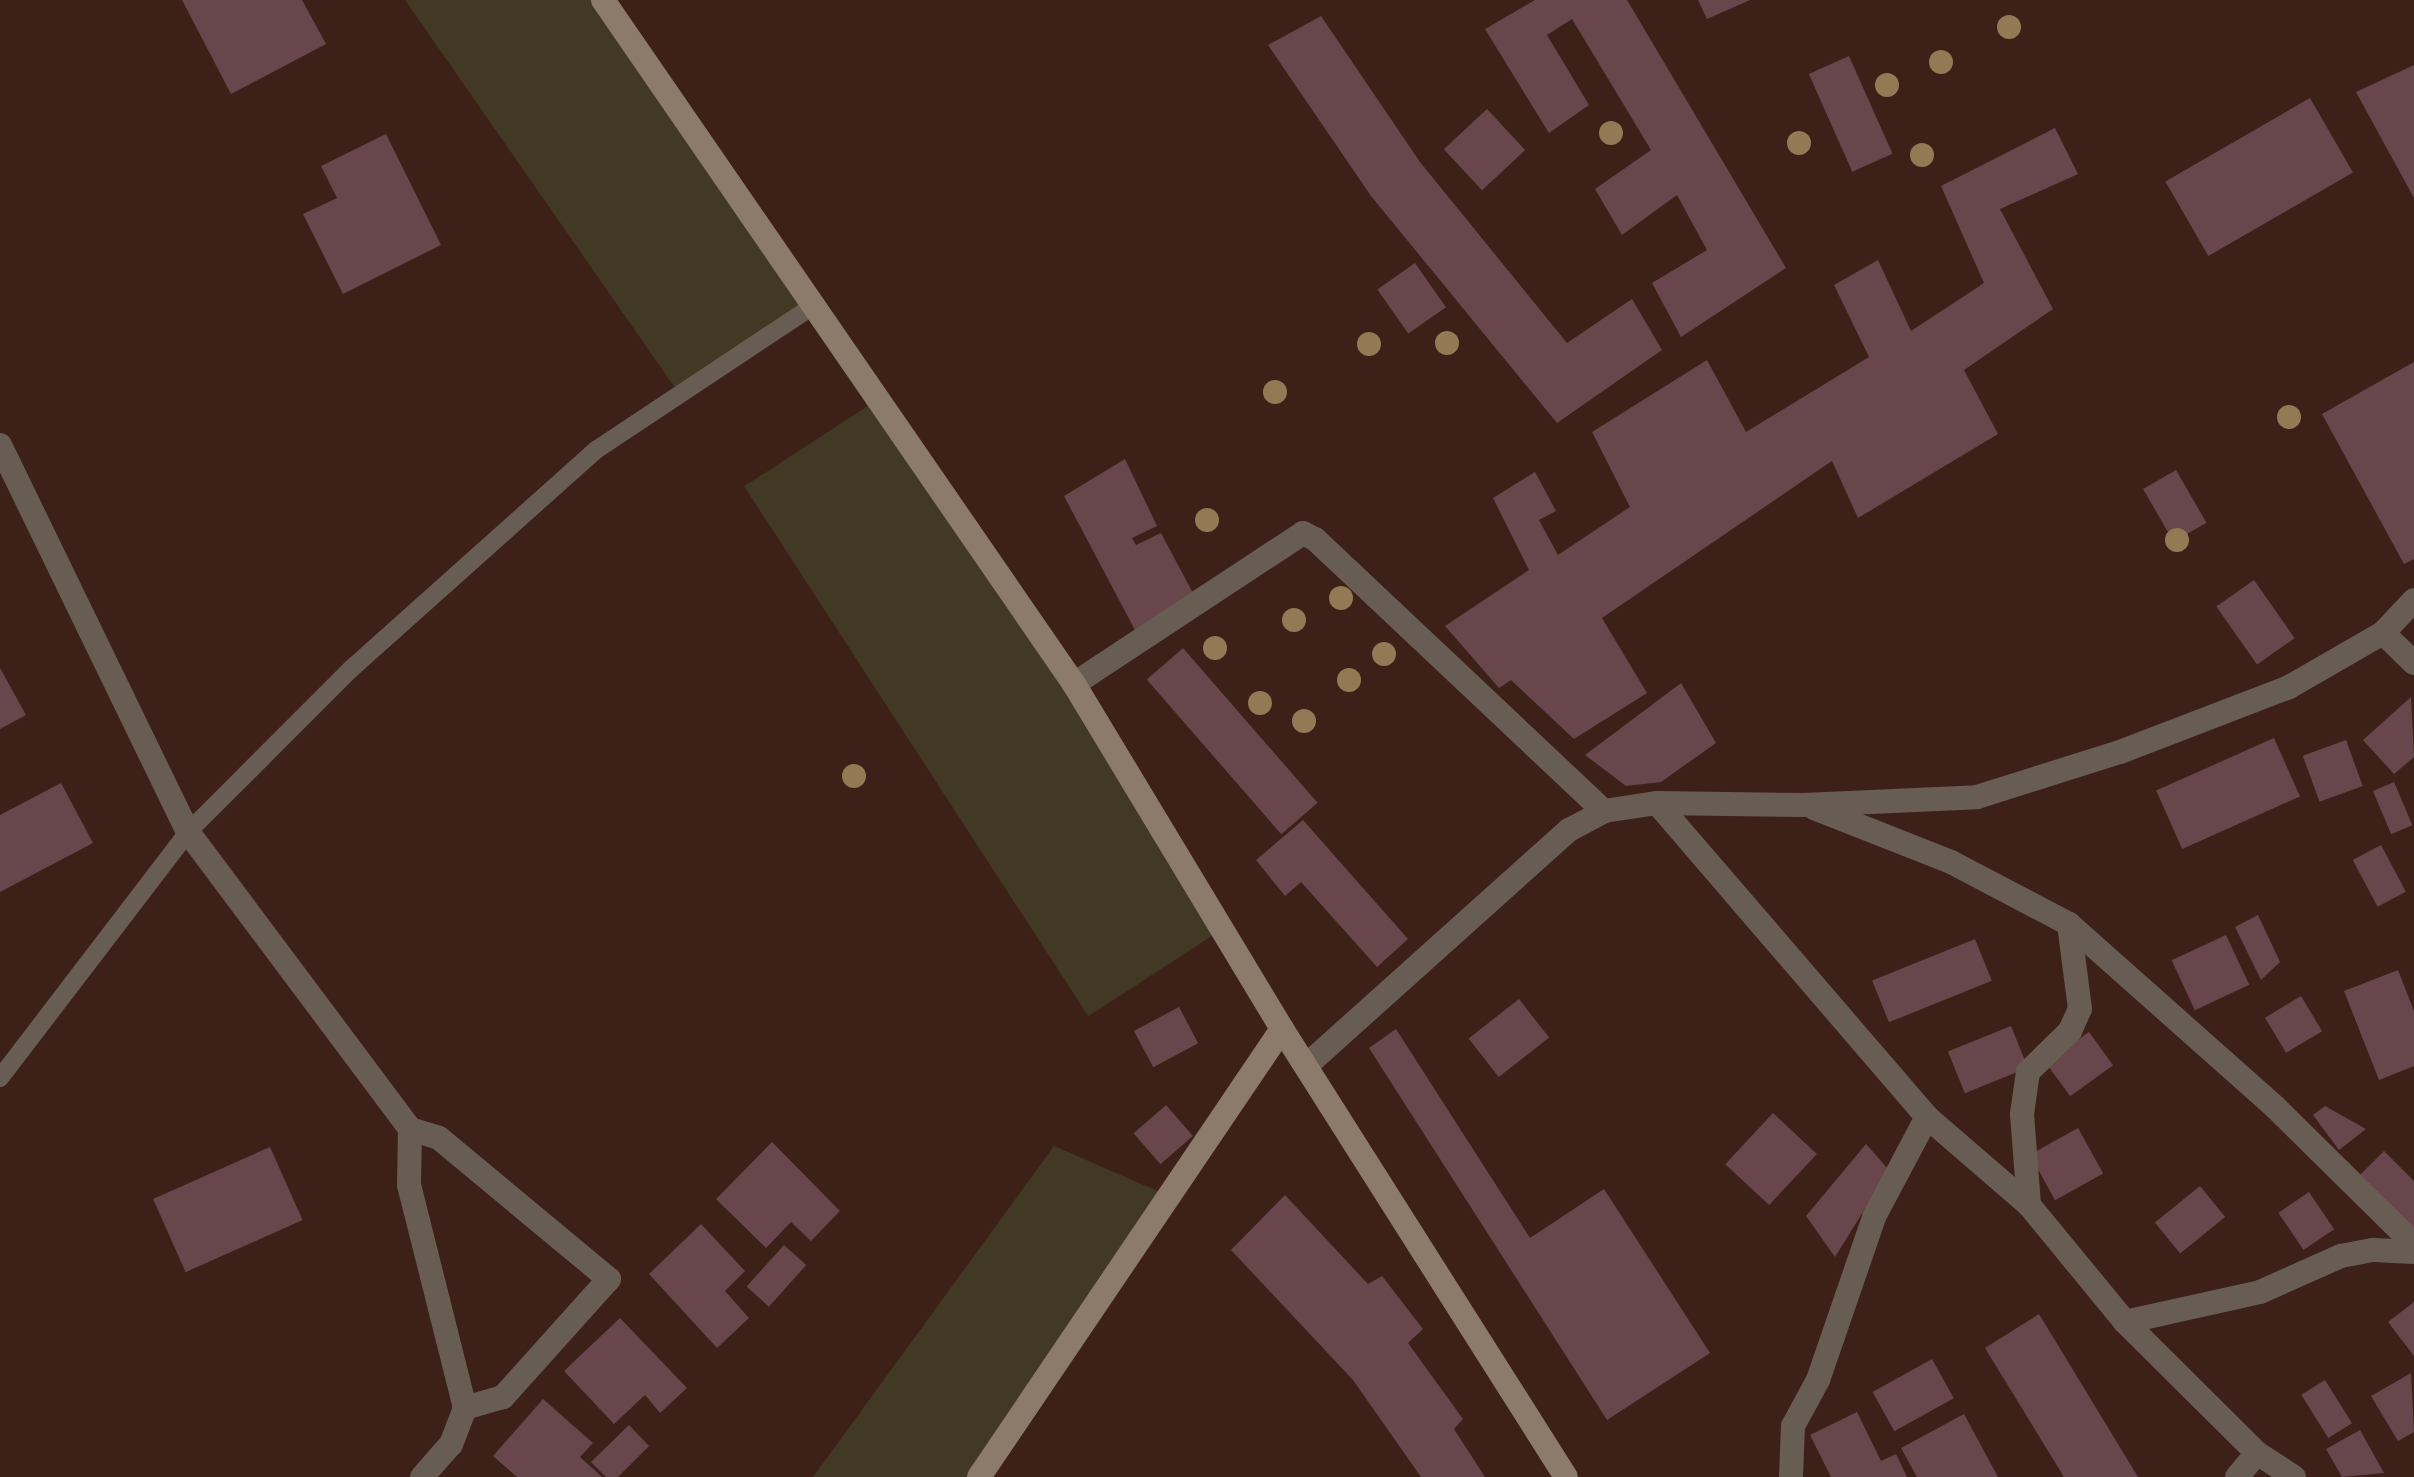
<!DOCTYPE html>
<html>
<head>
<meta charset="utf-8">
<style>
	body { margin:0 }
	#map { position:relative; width:2414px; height:1477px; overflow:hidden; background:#3d2018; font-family:Commissioner,sans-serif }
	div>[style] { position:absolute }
	.green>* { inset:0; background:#413923; transform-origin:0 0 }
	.building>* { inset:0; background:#68464b; transform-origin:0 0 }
	.lane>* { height:18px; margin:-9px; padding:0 9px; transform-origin:9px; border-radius:9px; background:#685d53 }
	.street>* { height:24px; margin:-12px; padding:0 12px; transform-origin:12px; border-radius:12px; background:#685d53 }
	.secondary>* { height:24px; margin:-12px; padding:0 12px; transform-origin:12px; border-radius:12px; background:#8c7a6a }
	.trees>* { width:24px; height:24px; margin:-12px; border-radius:50%; background:#937a54 }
	span { translate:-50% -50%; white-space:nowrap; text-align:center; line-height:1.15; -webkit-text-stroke:8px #1b0e0a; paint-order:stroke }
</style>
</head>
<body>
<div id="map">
	<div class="green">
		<i style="clip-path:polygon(405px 0,603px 0,816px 304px,680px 395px)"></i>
		<i style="left:880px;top:398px;width:632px;height:162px;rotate:57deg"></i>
		<i style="clip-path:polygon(1054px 1146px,1169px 1196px,979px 1477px,813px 1477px)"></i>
	</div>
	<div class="building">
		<i style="clip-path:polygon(182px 0,302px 0,326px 44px,231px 94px)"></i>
		<i style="clip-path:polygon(1535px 0,1627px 0,1786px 268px,1681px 337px,1652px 283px,1707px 250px,1677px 195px,1622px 235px,1595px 189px,1651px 150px,1572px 19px,1547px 35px,1589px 105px,1549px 133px,1485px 29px)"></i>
		<i style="clip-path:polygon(1698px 0,1750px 0,1707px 19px)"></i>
		<i style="clip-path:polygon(1321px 16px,1420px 162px,1567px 343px,1632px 299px,1662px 350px,1557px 423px,1371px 196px,1268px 45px)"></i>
		<i style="left:1849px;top:56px;width:107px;height:44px;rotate:66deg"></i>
		<i style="clip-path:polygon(2414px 65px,2414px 198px,2356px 92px)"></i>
		<i style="left:2310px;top:98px;width:86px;height:167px;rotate:60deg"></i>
		<i style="left:1487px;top:109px;width:56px;height:59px;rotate:47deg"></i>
		<i style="clip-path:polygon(2055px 128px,2078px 174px,2000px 209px,2053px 309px,1964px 370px,1998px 434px,1858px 518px,1832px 461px,1602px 618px,1647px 693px,1574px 739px,1511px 680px,1499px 688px,1445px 626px,1529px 570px,1493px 498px,1535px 472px,1556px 511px,1539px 520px,1558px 555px,1630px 507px,1592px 432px,1707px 360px,1746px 432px,1869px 357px,1834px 285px,1878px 260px,1911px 331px,1984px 283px,1941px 186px)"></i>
		<i style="clip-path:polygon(386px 134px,441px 245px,343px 294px,303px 214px,337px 198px,321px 166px)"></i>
		<i style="left:1415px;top:263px;width:54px;height:46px;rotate:55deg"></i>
		<i style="clip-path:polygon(2414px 362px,2414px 559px,2404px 564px,2322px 414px)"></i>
		<i style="clip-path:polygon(1125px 459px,1157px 526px,1132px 538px,1136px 545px,1161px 533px,1194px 595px,1135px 630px,1064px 496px)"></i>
		<i style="left:2176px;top:470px;width:61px;height:38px;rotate:60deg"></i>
		<i style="left:2254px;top:580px;width:71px;height:46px;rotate:55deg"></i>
		<i style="left:1183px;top:648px;width:205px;height:48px;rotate:49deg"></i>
		<i style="clip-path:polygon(0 668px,26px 715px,0 729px)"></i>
		<i style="clip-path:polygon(1681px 683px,1716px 743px,1661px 782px,1626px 786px,1585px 755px)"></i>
		<i style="clip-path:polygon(2411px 697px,2414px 757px,2394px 774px,2363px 740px)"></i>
		<i style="left:2274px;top:738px;width:64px;height:129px;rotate:66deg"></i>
		<i style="left:2346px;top:740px;width:49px;height:46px;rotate:70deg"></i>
		<i style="left:2394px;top:782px;width:47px;height:23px;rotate:67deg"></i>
		<i style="clip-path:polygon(61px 783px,93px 843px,0 892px,0 815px)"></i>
		<i style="clip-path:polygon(1303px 820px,1408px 939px,1377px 967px,1301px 882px,1285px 896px,1256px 860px)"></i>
		<i style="left:2381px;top:845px;width:53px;height:32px;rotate:62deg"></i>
		<i style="clip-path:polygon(2258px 915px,2280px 962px,2261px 980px,2235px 927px)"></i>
		<i style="left:2226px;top:935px;width:55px;height:60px;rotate:65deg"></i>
		<i style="left:1975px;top:939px;width:45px;height:111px;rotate:68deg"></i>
		<i style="clip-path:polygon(2398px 970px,2414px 1011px,2414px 1066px,2379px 1080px,2344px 991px)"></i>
		<i style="left:2301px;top:996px;width:41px;height:42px;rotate:59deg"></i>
		<i style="left:1519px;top:999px;width:49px;height:64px;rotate:52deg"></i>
		<i style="left:1179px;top:1007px;width:41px;height:51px;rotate:62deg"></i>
		<i style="left:2011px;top:1026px;width:45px;height:68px;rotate:68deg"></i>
		<i style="clip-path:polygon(1396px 1029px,1530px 1238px,1604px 1189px,1710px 1353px,1607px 1420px,1369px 1048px)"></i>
		<i style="left:2089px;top:1032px;width:41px;height:53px;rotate:54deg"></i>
		<i style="left:1166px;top:1105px;width:41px;height:43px;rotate:49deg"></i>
		<i style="clip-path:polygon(2325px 1106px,2366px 1129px,2339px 1150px,2313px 1115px)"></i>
		<i style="left:1773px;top:1113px;width:60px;height:70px;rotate:43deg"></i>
		<i style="left:2078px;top:1128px;width:52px;height:55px;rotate:61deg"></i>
		<i style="clip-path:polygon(772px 1142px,840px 1211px,811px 1241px,791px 1222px,766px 1248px,716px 1199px)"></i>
		<i style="clip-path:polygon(1866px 1144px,1889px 1170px,1835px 1257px,1806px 1216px)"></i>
		<i style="left:270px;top:1147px;width:80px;height:128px;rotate:66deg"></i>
		<i style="clip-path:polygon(2384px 1151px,2414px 1181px,2414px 1233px,2358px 1177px)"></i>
		<i style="left:2200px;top:1186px;width:40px;height:58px;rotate:51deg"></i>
		<i style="left:2309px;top:1192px;width:45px;height:37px;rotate:56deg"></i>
		<i style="clip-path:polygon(1285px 1195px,1368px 1284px,1382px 1276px,1423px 1329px,1408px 1343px,1463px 1419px,1454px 1429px,1485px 1477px,1421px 1477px,1353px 1380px,1231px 1250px)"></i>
		<i style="clip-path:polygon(701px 1224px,745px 1271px,725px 1291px,749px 1318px,717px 1348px,649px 1274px)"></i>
		<i style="left:784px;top:1245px;width:30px;height:56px;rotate:42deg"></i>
		<i style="clip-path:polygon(2414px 1302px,2414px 1356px,2388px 1322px)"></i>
		<i style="clip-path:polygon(2039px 1314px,2138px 1477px,2064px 1477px,1985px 1348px)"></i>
		<i style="clip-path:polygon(620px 1318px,687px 1388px,660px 1413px,645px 1395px,614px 1424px,564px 1371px)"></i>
		<i style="left:1932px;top:1359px;width:45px;height:68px;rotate:61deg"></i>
		<i style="clip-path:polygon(2411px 1373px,2414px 1432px,2398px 1441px,2371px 1396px)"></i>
		<i style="left:2325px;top:1380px;width:51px;height:28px;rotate:58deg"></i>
		<i style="clip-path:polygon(543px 1399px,593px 1443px,580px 1457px,602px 1477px,517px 1477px,493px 1456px)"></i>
		<i style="clip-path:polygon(1857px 1412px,1881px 1461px,1896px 1454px,1907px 1477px,1831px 1477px,1810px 1435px)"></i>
		<i style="clip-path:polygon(1964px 1414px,1998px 1477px,1917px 1477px,1901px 1448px)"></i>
		<i style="clip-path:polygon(629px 1425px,649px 1446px,618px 1477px,606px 1477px,591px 1462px)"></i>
		<i style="clip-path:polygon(2360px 1430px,2384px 1473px,2342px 1477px,2326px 1449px)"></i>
	</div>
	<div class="lane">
		<i style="left:0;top:1078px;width:310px;rotate:-52.6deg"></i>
		<i style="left:188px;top:832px;width:231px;rotate:-45deg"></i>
		<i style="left:351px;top:669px;width:329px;rotate:-41.8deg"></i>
		<i style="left:596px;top:450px;width:264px;rotate:-33.6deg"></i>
	</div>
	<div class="street">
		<i style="left:0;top:445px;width:430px;rotate:64.1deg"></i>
		<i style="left:188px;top:832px;width:371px;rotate:53.2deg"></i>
		<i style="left:410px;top:1129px;width:30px;rotate:17deg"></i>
		<i style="left:439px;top:1138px;width:221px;rotate:39.7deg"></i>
		<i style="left:609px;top:1279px;width:159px;rotate:131.9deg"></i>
		<i style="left:503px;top:1397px;width:40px;rotate:164deg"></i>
		<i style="left:2383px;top:633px;width:43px;rotate:44.1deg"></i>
		<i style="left:1074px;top:684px;width:274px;rotate:-33.4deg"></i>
		<i style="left:1303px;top:533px;width:13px;rotate:27deg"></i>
		<i style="left:1315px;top:539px;width:397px;rotate:43.3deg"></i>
		<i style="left:1657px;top:803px;width:414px;rotate:49.3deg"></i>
		<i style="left:1927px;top:1117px;width:135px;rotate:40.8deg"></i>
		<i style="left:2029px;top:1205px;width:151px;rotate:50.6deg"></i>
		<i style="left:2125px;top:1322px;width:186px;rotate:44.8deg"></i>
		<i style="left:2257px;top:1453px;width:44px;rotate:33deg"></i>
		<i style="left:1814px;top:808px;width:147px;rotate:21.5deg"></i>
		<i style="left:1951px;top:862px;width:133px;rotate:27.7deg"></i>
		<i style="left:2069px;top:924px;width:276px;rotate:41.6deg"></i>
		<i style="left:2275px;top:1107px;width:195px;rotate:44.6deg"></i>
		<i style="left:1308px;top:1064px;width:351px;rotate:-41.9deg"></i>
		<i style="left:1569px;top:830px;width:40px;rotate:-28deg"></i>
		<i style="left:1604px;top:811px;width:54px;rotate:-8.6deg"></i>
		<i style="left:1657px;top:803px;width:147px;rotate:0.8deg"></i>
		<i style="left:1804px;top:805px;width:173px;rotate:-2.6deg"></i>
		<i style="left:1977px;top:797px;width:150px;rotate:-17.5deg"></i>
		<i style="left:2120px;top:752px;width:181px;rotate:-21deg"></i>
		<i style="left:2289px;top:687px;width:108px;rotate:-29.9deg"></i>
		<i style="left:2383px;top:633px;width:45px;rotate:-46.8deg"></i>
		<i style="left:410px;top:1129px;width:56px;rotate:91deg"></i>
		<i style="left:409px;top:1185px;width:230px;rotate:75.9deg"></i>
		<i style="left:465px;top:1408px;width:39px;rotate:111deg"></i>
		<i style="left:451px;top:1444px;width:44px;rotate:131.3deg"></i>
		<i style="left:2029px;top:1205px;width:91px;rotate:-94.4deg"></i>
		<i style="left:2022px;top:1114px;width:42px;rotate:-81.9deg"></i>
		<i style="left:2028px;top:1072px;width:59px;rotate:-44.3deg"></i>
		<i style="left:2070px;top:1031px;width:24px;rotate:-66deg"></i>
		<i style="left:2080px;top:1009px;width:86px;rotate:-97.4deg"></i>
		<i style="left:2125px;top:1322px;width:138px;rotate:-12.5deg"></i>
		<i style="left:2260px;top:1292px;width:89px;rotate:-24deg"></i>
		<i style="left:2341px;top:1256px;width:33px;rotate:-11deg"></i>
		<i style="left:2373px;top:1250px;width:41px;rotate:2.8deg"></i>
		<i style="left:1791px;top:1477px;width:51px;rotate:-87.8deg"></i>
		<i style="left:1793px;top:1426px;width:52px;rotate:-61.5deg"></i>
		<i style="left:1818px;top:1380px;width:172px;rotate:-71deg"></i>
		<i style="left:1874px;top:1217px;width:113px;rotate:-62.1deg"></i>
		<i style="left:2237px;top:1477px;width:31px;rotate:-50deg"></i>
	</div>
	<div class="secondary">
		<i style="left:603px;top:0;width:830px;rotate:55.45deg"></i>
		<i style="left:1074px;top:684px;width:403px;rotate:58.9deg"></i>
		<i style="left:1282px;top:1029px;width:530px;rotate:57.63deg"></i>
		<i style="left:979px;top:1477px;width:541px;rotate:-55.93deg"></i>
	</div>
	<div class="trees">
		<i style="left:2009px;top:27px"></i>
		<i style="left:1941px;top:62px"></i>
		<i style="left:1887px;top:85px"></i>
		<i style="left:1611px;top:133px"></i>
		<i style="left:1799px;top:143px"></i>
		<i style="left:1922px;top:155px"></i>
		<i style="left:1447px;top:343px"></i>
		<i style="left:1369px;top:344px"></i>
		<i style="left:1275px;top:392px"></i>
		<i style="left:2289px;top:417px"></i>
		<i style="left:1207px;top:520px"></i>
		<i style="left:2177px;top:540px"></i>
		<i style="left:1341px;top:598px"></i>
		<i style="left:1294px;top:620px"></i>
		<i style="left:1215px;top:648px"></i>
		<i style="left:1384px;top:654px"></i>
		<i style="left:1349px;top:680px"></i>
		<i style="left:1260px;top:703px"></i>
		<i style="left:1304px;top:721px"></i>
		<i style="left:854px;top:776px"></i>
	</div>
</div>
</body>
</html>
